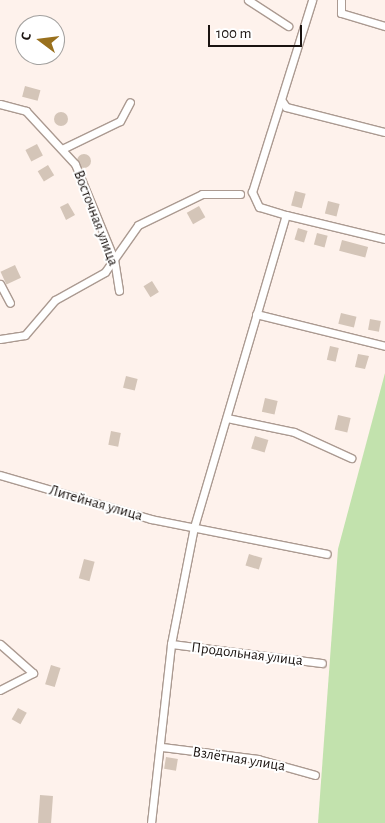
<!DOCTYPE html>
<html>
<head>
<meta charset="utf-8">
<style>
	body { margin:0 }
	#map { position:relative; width:385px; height:823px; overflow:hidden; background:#fef2ec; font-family:"Alegreya Sans",sans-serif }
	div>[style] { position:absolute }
	.green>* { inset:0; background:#c2e2ad }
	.building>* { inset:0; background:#d4c5b8; transform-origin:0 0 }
	.round { border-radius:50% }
	.roads { filter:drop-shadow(1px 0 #ab9a91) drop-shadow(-1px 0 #ab9a91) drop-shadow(0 1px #ab9a91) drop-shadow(0 -1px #ab9a91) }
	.street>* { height:7px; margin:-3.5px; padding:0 3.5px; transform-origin:3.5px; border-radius:3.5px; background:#fff }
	span { translate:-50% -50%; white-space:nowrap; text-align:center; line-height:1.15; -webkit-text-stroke:4px #fff; paint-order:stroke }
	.street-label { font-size:15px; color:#1a1310 }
	.north { position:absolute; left:15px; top:15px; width:50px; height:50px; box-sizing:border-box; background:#fff; border:1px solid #a3a19f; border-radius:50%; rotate:285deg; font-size:14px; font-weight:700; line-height:20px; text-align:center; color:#1a1310 }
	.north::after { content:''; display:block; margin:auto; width:18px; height:22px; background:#99701d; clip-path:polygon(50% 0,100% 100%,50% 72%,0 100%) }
	.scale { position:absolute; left:208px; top:25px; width:94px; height:22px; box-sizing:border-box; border:2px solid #1a1310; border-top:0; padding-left:6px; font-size:15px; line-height:18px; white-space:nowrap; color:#1a1310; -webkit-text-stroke:4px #fff; paint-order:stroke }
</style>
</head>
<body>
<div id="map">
	<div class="green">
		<i style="clip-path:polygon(385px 373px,385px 823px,318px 823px,338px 549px)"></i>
	</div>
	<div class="building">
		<i style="left:25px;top:86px;width:16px;height:11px;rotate:15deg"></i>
		<i class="round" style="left:54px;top:112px;width:14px;height:14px"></i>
		<i style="left:37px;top:144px;width:13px;height:13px;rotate:63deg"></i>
		<i class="round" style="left:77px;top:154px;width:14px;height:14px"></i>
		<i style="left:48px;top:165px;width:12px;height:12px;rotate:59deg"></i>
		<i style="left:295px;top:191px;width:11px;height:15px;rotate:15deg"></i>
		<i style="left:328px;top:201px;width:12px;height:13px;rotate:14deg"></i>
		<i style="clip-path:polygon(68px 203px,75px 215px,66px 220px,60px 207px)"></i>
		<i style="left:199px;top:206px;width:13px;height:14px;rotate:61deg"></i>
		<i style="left:298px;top:228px;width:10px;height:12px;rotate:17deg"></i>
		<i style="left:317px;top:233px;width:11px;height:12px;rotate:15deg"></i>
		<i style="left:342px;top:240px;width:27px;height:11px;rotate:15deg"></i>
		<i style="left:15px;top:265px;width:14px;height:16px;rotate:65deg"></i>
		<i style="left:152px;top:281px;width:13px;height:10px;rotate:58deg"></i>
		<i style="left:341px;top:313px;width:16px;height:11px;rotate:14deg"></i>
		<i style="left:370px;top:319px;width:11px;height:11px;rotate:10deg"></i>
		<i style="left:330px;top:346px;width:9px;height:14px;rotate:13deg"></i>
		<i style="clip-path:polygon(358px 354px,369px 356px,365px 369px,355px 367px)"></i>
		<i style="left:126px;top:376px;width:12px;height:12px;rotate:14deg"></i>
		<i style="left:265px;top:398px;width:13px;height:14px;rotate:13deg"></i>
		<i style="left:338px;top:415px;width:13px;height:15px;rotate:13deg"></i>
		<i style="left:111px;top:431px;width:10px;height:14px;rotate:11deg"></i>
		<i style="left:255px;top:436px;width:14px;height:13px;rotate:17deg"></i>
		<i style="left:249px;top:554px;width:14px;height:12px;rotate:17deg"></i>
		<i style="left:84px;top:559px;width:11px;height:20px;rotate:15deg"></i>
		<i style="left:51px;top:665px;width:10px;height:20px;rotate:17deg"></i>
		<i style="left:18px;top:708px;width:10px;height:13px;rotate:29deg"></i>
		<i style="left:166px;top:757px;width:12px;height:12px;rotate:9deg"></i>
		<i style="left:40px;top:795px;width:13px;height:28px;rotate:4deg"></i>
	</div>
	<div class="roads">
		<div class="street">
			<i style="left:248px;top:0;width:48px;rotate:33deg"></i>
			<i style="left:341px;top:0;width:13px;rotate:90deg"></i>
			<i style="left:341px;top:13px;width:46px;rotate:16.5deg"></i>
			<i style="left:282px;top:101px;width:7px;rotate:56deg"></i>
			<i style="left:286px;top:107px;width:102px;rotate:14.2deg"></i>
			<i style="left:0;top:104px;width:27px;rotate:15deg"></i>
			<i style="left:26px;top:111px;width:72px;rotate:47.2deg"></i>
			<i style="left:75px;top:164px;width:103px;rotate:67.7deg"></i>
			<i style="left:114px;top:259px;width:32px;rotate:81deg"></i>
			<i style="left:62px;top:149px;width:64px;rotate:-25.8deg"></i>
			<i style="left:120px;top:121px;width:21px;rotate:-62deg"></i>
			<i style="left:286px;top:215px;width:102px;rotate:13.6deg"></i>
			<i style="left:0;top:284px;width:21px;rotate:62deg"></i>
			<i style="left:256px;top:314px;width:133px;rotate:13.9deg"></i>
			<i style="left:0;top:339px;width:25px;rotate:-9deg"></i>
			<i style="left:25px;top:335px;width:46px;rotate:-49.4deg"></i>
			<i style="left:55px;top:300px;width:57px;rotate:-29.2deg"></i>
			<i style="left:105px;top:272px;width:57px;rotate:-54.9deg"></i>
			<i style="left:138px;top:225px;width:71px;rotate:-25.8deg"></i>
			<i style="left:202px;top:194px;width:38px"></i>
			<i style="left:227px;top:418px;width:68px;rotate:11.8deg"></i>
			<i style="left:294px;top:432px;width:63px;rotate:24.5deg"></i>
			<i style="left:0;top:475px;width:157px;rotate:16.2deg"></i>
			<i style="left:151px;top:519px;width:179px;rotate:11.2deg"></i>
			<i style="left:0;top:644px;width:44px;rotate:41.3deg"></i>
			<i style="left:33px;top:673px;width:37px;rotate:153deg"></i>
			<i style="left:171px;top:644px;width:152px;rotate:7.2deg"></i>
			<i style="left:162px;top:747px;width:97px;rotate:7.1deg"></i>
			<i style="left:258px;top:759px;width:59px;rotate:15.7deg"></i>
			<i style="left:151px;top:823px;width:180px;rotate:-83.6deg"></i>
			<i style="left:171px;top:644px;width:119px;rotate:-78.9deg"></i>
			<i style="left:194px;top:527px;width:325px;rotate:-73.6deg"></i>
			<i style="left:286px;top:215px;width:28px;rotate:-163deg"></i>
			<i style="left:259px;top:207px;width:17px;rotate:-115deg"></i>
			<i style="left:252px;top:192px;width:201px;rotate:-72.6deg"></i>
		</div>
	</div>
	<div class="street-label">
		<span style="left:96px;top:218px;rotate:69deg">Восточная улица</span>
		<span style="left:96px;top:503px;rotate:16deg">Литейная улица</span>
		<span style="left:247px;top:654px;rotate:7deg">Продольная улица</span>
		<span style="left:239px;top:759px;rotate:9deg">Взлётная улица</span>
	</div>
	<div class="north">С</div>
	<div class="scale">100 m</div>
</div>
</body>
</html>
